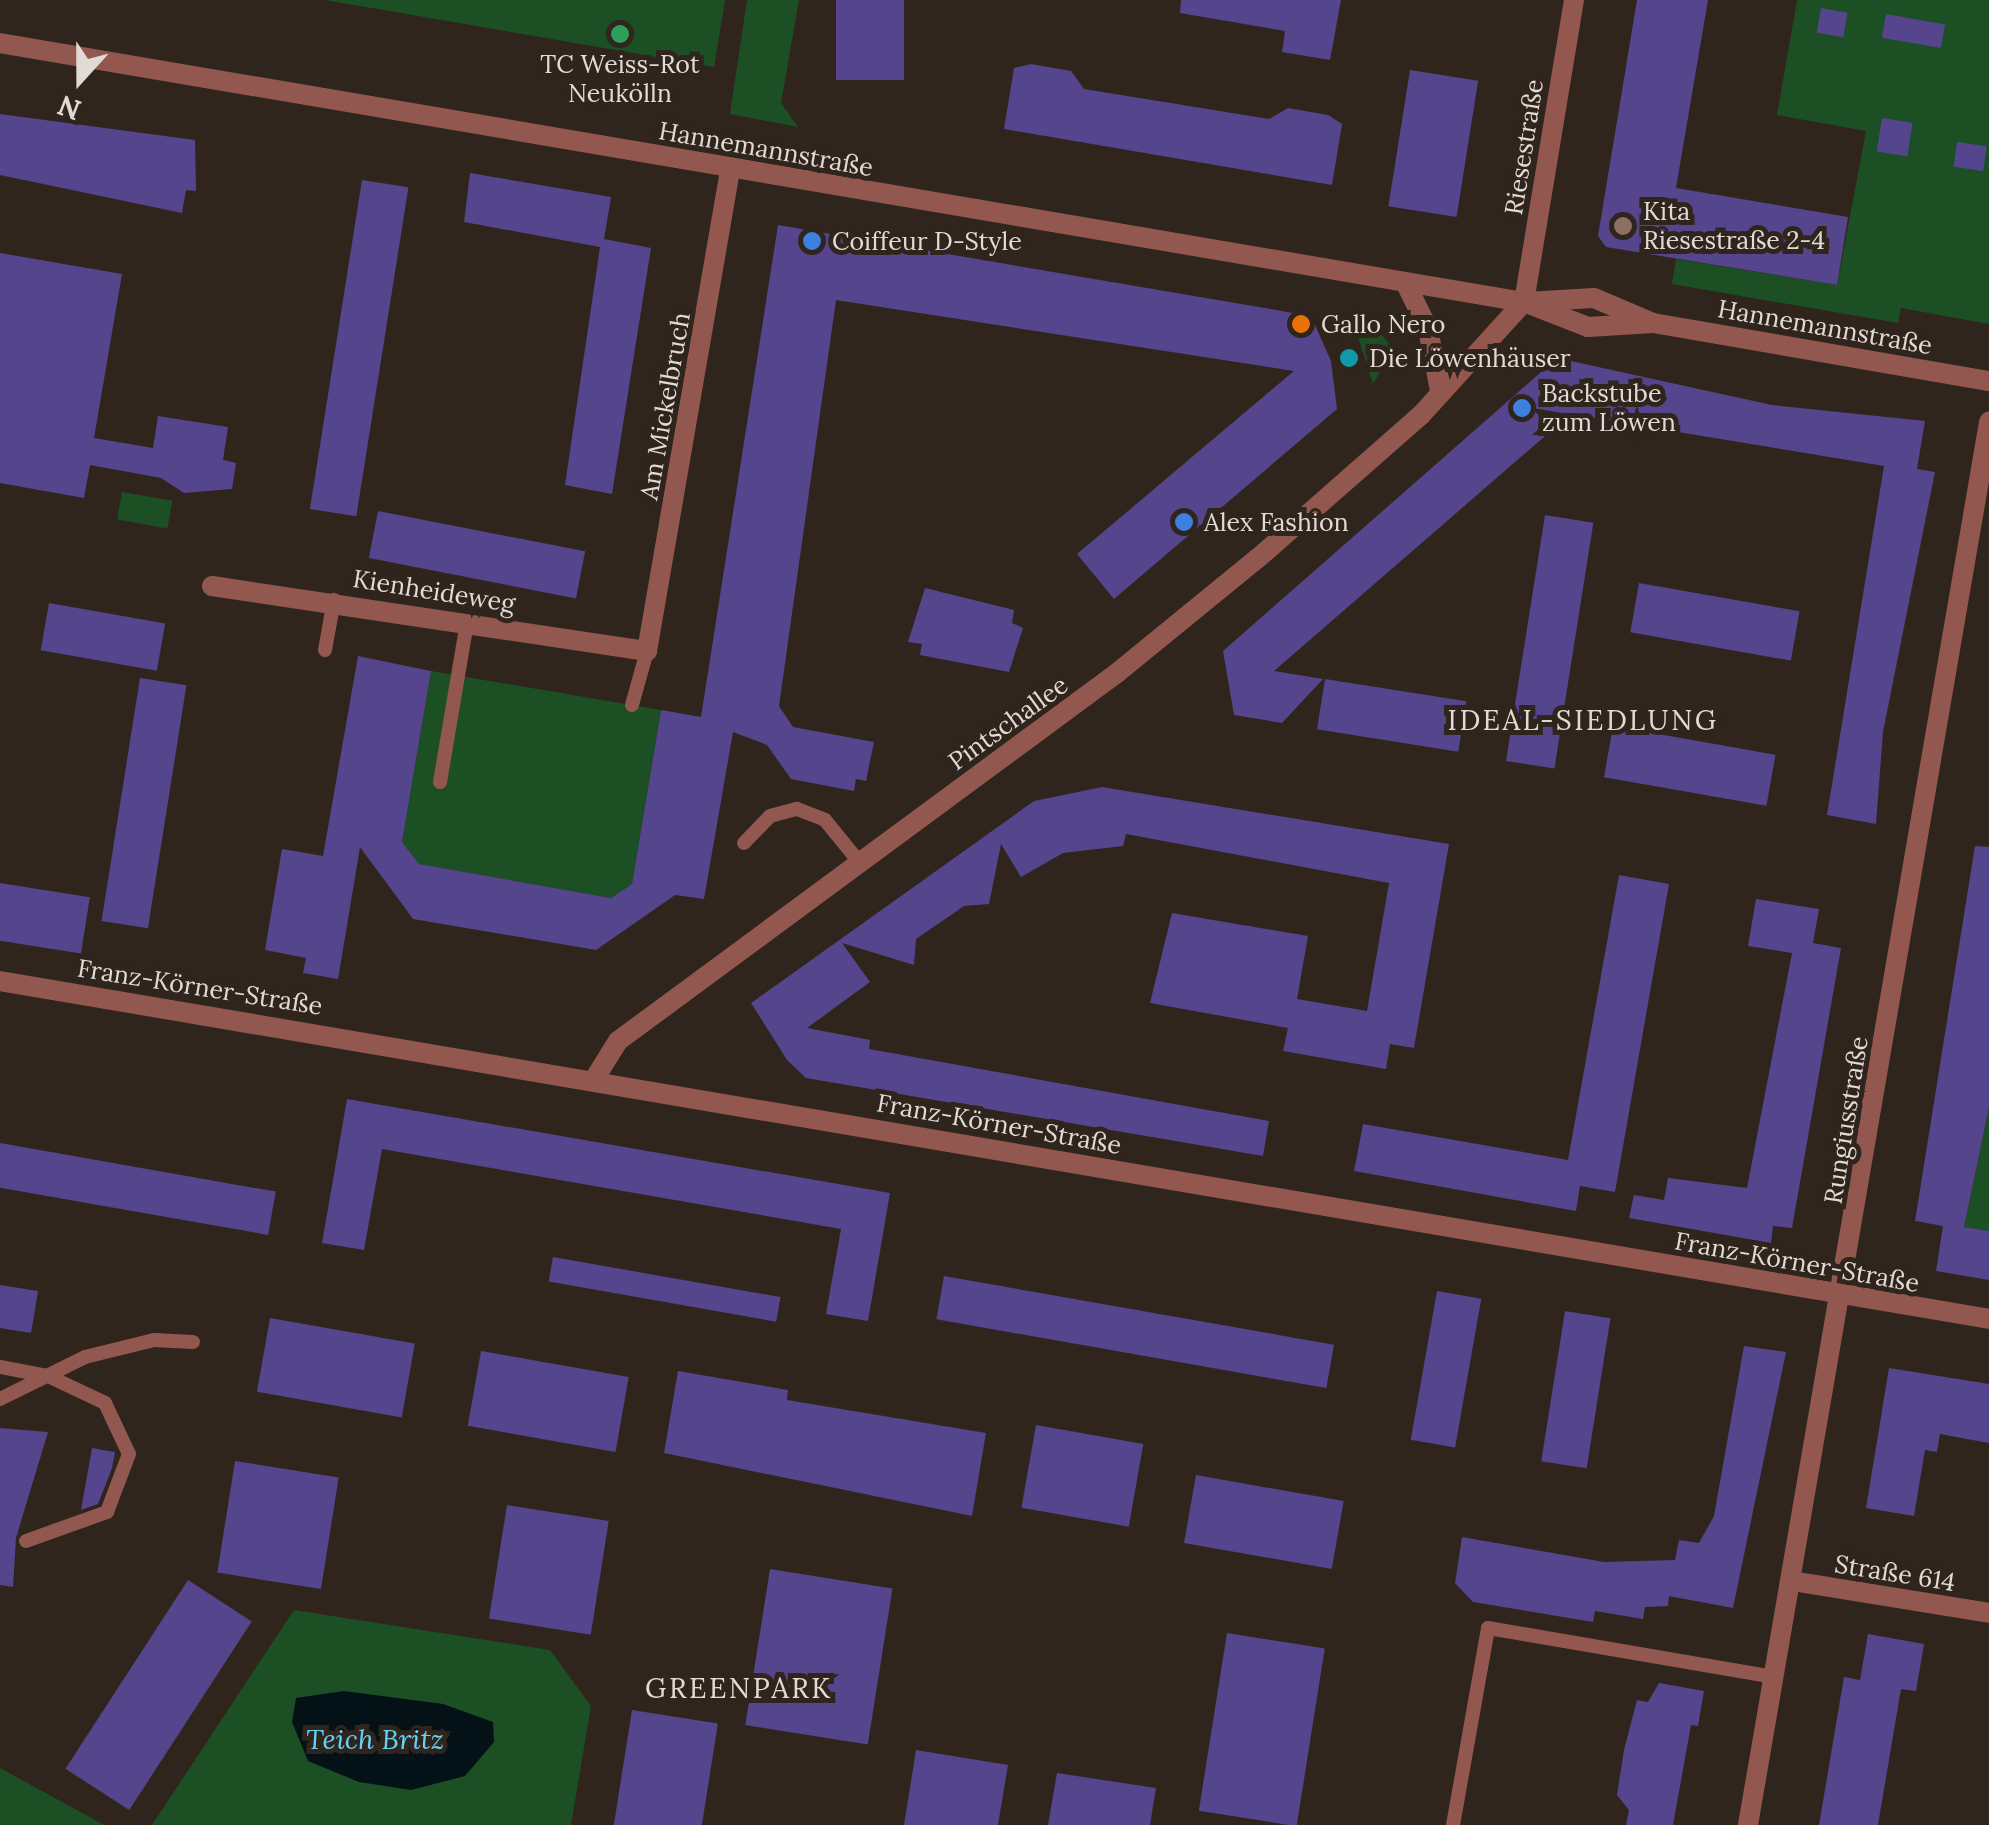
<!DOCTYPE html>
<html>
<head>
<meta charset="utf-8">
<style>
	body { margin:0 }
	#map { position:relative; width:1989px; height:1825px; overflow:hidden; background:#30251d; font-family:Lora,serif }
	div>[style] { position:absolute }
	.green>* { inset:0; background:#1c4f24; transform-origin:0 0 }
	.water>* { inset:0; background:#041217 }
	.building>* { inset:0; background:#54458c; transform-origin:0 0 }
	.service>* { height:14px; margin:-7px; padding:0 7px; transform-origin:7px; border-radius:7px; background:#925850 }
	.minor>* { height:20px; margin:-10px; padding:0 10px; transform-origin:10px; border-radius:10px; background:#925850 }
	.dots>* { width:28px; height:28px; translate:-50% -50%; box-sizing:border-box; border:5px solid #30251d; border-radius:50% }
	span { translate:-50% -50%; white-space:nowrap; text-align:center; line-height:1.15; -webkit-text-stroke:10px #30251d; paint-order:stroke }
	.poi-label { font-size:25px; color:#e2dad5 }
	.left { translate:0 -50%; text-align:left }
	.street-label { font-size:25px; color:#e2dad5 }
	.neighbourhood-label { font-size:28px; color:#e2dad5; letter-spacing:2.5px }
	.water-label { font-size:28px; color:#62d2f7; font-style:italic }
	.north { position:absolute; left:30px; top:30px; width:100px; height:100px; -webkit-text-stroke:8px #30251d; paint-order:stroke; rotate:201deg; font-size:28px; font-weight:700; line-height:40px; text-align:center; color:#e2dad5 }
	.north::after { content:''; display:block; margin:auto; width:35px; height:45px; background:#e2dad5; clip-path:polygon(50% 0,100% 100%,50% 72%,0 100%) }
</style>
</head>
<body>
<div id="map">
	<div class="green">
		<i style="clip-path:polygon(325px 0,725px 0,714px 67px)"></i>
		<i style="clip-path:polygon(747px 0,799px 0,781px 103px,798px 127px,730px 114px)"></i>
		<i style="clip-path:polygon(1797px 0,1989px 0,1989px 324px,1901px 308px,1898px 323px,1672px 284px,1676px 259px,1837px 285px,1866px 131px,1777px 115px)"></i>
		<i style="clip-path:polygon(1353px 321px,1374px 325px,1393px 349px,1373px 384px)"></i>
		<i style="left:122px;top:492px;width:51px;height:28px;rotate:10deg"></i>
		<i style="clip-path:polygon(431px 671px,661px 710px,632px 884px,611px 898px,419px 864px,402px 842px)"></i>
		<i style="clip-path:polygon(1989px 1107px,1989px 1231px,1964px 1227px)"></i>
		<i style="clip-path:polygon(294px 1610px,550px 1650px,591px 1706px,571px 1825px,152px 1825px)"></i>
		<i style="clip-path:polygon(0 1768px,104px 1825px,0 1825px)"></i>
	</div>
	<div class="water">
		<i style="clip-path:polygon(344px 1691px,443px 1704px,493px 1722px,494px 1742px,465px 1776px,411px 1790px,359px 1782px,308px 1761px,292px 1722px,296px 1698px)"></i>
	</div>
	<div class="building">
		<i style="left:836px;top:0;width:68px;height:80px"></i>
		<i style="clip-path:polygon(1181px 0,1341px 0,1330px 60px,1282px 52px,1285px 31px,1180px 13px)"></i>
		<i style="clip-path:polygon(1637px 0,1708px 0,1676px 188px,1848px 217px,1837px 285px,1606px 247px,1598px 236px)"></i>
		<i style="left:1821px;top:8px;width:27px;height:25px;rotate:10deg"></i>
		<i style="left:1886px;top:14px;width:60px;height:24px;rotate:10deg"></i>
		<i style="clip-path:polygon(1031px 64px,1071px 71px,1084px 89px,1269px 119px,1288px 108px,1328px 115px,1342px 124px,1332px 185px,1004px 129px,1014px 68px)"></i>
		<i style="left:1410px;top:70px;width:69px;height:138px;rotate:9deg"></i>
		<i style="clip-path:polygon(0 114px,195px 140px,196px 191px,186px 190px,182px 213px,0 175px)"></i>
		<i style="left:1882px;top:118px;width:31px;height:34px;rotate:9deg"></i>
		<i style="left:1957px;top:142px;width:30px;height:25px;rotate:8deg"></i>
		<i style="clip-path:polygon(470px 173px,611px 197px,604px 239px,651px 248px,612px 494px,565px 485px,600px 247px,464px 222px)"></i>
		<i style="left:362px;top:180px;width:47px;height:333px;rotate:9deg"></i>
		<i style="clip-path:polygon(778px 225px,1311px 316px,1331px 361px,1337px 409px,1114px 599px,1077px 554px,1294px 371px,836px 300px,779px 706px,793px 727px,874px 742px,866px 781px,856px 779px,854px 791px,791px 779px,767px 745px,733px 732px,704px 899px,675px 895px,596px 950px,413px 919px,360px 847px,338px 979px,303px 973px,306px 958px,265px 950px,282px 849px,323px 856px,358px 656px,431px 671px,402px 842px,419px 864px,611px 898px,632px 884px,661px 710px,701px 717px)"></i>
		<i style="clip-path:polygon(0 253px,122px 274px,94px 438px,153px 448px,158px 416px,228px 427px,223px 460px,236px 463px,232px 489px,184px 493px,161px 478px,90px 465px,84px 498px,0 483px)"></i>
		<i style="clip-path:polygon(1557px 358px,1772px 405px,1925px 421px,1917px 469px,1935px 472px,1883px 732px,1876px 824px,1827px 815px,1884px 466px,1532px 408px,1552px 430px,1274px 671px,1323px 679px,1282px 723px,1234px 715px,1223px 651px)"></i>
		<i style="left:378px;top:511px;width:211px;height:48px;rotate:11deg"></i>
		<i style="left:1545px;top:515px;width:49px;height:249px;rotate:9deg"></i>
		<i style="left:1639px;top:583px;width:163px;height:50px;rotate:10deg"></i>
		<i style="clip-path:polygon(925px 588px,1014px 610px,1012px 623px,1023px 628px,1009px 672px,920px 655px,922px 644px,908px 642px)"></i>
		<i style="left:49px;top:603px;width:118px;height:48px;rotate:10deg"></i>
		<i style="left:140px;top:678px;width:47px;height:246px;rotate:9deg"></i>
		<i style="left:1325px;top:679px;width:143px;height:51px;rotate:9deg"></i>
		<i style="left:1613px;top:726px;width:165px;height:52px;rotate:10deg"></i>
		<i style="clip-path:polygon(1102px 787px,1449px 844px,1414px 1048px,1390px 1044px,1386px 1069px,1283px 1051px,1288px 1028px,1150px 1003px,1172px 913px,1308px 936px,1297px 999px,1367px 1011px,1389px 883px,1126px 834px,1123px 846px,1063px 853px,1021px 877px,1001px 844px,989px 904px,964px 906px,916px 939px,914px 965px,842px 943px,870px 982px,807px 1028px,870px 1040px,869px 1049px,1269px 1121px,1263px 1156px,806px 1078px,787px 1060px,751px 1003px,1034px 801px)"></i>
		<i style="clip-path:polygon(1975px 846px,1989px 847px,1989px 1107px,1964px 1227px,1989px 1231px,1989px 1280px,1936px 1271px,1943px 1226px,1915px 1221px)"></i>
		<i style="clip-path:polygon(1619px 875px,1669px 884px,1615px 1192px,1580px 1186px,1576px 1211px,1354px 1171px,1363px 1124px,1568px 1160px)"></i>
		<i style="left:0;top:883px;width:91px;height:57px;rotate:9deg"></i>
		<i style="clip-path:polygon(1756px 899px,1819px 909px,1813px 943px,1841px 948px,1792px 1228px,1773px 1226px,1771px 1243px,1629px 1218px,1634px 1195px,1664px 1200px,1668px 1178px,1747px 1188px,1792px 953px,1748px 946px)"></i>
		<i style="clip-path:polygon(347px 1099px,890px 1193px,868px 1321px,826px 1314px,841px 1229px,382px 1149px,364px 1250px,322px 1243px)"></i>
		<i style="left:0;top:1143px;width:280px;height:44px;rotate:10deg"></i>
		<i style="left:553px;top:1257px;width:231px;height:25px;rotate:10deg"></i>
		<i style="left:944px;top:1276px;width:396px;height:44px;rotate:10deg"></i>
		<i style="clip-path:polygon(0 1285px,38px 1291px,31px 1333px,0 1328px)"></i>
		<i style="left:1437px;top:1291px;width:45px;height:151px;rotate:10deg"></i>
		<i style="left:1565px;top:1311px;width:46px;height:152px;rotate:9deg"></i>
		<i style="left:270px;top:1318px;width:147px;height:75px;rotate:10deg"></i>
		<i style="clip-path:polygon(1744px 1346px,1786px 1352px,1733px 1608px,1669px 1596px,1668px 1606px,1645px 1607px,1643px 1619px,1595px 1611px,1593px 1622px,1473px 1602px,1455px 1583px,1462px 1537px,1604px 1562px,1675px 1560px,1679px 1540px,1699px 1543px,1714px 1516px)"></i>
		<i style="left:481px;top:1351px;width:150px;height:76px;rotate:10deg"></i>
		<i style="clip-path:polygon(1889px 1368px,1989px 1384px,1989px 1443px,1940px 1434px,1937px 1452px,1925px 1450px,1914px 1516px,1866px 1508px)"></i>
		<i style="clip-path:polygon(678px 1371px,788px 1390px,787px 1400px,986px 1433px,972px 1516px,664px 1453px)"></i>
		<i style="left:1036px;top:1425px;width:109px;height:84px;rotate:10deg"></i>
		<i style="clip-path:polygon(0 1428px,48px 1432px,16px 1538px,13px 1587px,0 1585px)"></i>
		<i style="clip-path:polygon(92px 1448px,115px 1452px,112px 1468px,98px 1504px,81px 1510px)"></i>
		<i style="left:235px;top:1461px;width:105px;height:113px;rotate:9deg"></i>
		<i style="left:1196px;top:1475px;width:150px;height:69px;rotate:10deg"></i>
		<i style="left:507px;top:1505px;width:103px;height:115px;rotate:9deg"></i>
		<i style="left:770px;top:1569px;width:124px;height:158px;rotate:9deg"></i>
		<i style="left:188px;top:1580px;width:76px;height:225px;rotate:33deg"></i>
		<i style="left:1227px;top:1633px;width:99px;height:180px;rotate:9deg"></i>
		<i style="clip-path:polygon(1868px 1634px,1924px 1644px,1916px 1691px,1901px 1689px,1878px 1825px,1819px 1825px,1844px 1677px,1860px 1680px)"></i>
		<i style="clip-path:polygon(1659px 1683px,1704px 1691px,1698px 1726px,1691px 1725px,1673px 1825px,1626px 1825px,1629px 1810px,1617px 1795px,1624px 1750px,1637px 1700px,1648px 1702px)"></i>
		<i style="left:632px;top:1710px;width:87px;height:117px;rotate:9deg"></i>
		<i style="clip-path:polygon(916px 1750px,1008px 1765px,998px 1825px,904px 1825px)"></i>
		<i style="clip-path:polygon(1057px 1773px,1156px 1788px,1150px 1825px,1048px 1825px)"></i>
	</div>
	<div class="service">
		<i style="left:325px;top:650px;width:51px;rotate:-79.8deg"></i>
		<i style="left:632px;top:705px;width:56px;rotate:-74.5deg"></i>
		<i style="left:440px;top:782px;width:162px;rotate:-80.4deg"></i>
		<i style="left:744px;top:843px;width:37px;rotate:-46deg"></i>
		<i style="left:770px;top:816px;width:28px;rotate:-15deg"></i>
		<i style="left:797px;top:809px;width:30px;rotate:21deg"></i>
		<i style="left:825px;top:820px;width:55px;rotate:50.9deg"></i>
		<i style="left:0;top:1367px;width:49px;rotate:10.6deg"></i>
		<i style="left:48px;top:1376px;width:63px;rotate:25.3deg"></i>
		<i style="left:105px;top:1403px;width:56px;rotate:64.8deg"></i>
		<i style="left:129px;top:1454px;width:62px;rotate:110.8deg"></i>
		<i style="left:107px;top:1512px;width:86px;rotate:160.3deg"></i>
		<i style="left:0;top:1399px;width:95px;rotate:-26.3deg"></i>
		<i style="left:85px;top:1357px;width:71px;rotate:-13.8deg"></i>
		<i style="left:154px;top:1340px;width:39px;rotate:3deg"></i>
		<i style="left:1453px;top:1825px;width:200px;rotate:-79.9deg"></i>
		<i style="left:1488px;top:1628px;width:291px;rotate:9.7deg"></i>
	</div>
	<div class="minor">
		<i style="left:0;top:43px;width:1546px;rotate:9.65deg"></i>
		<i style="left:1524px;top:302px;width:69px;rotate:21.3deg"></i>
		<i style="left:1588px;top:327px;width:65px;rotate:-3.5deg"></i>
		<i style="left:1406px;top:284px;width:50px;rotate:63.9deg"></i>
		<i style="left:1428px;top:329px;width:63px;rotate:79deg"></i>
		<i style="left:1524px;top:302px;width:306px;rotate:-80.6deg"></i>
		<i style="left:1526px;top:302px;width:68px;rotate:-3.4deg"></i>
		<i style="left:1594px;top:298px;width:64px;rotate:23deg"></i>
		<i style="left:1653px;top:323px;width:341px;rotate:9.8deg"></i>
		<i style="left:212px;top:586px;width:440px;rotate:8.5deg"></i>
		<i style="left:647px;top:651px;width:490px;rotate:-80.2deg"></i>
		<i style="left:0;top:981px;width:2018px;rotate:9.64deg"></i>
		<i style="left:595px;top:1078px;width:44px;rotate:-58.1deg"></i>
		<i style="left:618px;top:1041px;width:620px;rotate:-36.41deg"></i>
		<i style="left:1117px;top:673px;width:181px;rotate:-39.2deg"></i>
		<i style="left:1257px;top:559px;width:218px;rotate:-41.3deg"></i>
		<i style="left:1421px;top:415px;width:153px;rotate:-47.7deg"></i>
		<i style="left:1792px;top:1581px;width:200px;rotate:9.2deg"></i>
		<i style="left:1748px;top:1825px;width:1424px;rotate:-80.25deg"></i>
	</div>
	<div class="dots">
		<i style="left:620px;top:34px;background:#2e9e5b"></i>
		<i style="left:1623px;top:226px;background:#8d6e63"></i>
		<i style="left:812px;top:241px;background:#3f7fe0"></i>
		<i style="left:1301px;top:324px;background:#e8710a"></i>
		<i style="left:1349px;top:358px;background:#0f9aa8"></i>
		<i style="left:1522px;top:408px;background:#3f7fe0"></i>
		<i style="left:1184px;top:522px;background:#3f7fe0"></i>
	</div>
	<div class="poi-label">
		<span style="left:620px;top:79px">TC Weiss-Rot<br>Neukölln</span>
		<span class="left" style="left:1643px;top:226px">Kita<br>Riesestraße 2-4</span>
		<span class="left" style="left:832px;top:241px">Coiffeur D-Style</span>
		<span class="left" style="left:1321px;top:324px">Gallo Nero</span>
		<span class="left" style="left:1369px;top:358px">Die Löwenhäuser</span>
		<span class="left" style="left:1542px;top:408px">Backstube<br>zum Löwen</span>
		<span class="left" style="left:1204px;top:522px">Alex Fashion</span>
	</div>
	<div class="street-label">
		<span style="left:1524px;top:147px;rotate:-81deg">Riesestraße</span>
		<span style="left:766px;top:149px;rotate:10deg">Hannemannstraße</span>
		<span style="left:1825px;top:327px;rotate:10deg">Hannemannstraße</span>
		<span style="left:665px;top:406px;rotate:-80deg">Am Mickelbruch</span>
		<span style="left:434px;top:591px;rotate:9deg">Kienheideweg</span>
		<span style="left:1008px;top:723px;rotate:-36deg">Pintschallee</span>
		<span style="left:200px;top:987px;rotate:9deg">Franz-Körner-Straße</span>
		<span style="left:1846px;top:1120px;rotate:-81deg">Rungiusstraße</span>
		<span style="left:999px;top:1124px;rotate:10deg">Franz-Körner-Straße</span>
		<span style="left:1797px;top:1262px;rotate:10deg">Franz-Körner-Straße</span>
		<span style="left:1895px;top:1573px;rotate:9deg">Straße 614</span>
	</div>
	<div class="neighbourhood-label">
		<span style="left:1583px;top:720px">IDEAL-SIEDLUNG</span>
		<span style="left:739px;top:1688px">GREENPARK</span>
	</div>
	<div class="water-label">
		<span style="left:375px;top:1739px">Teich Britz</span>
	</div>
	<div class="north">N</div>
</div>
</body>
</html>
